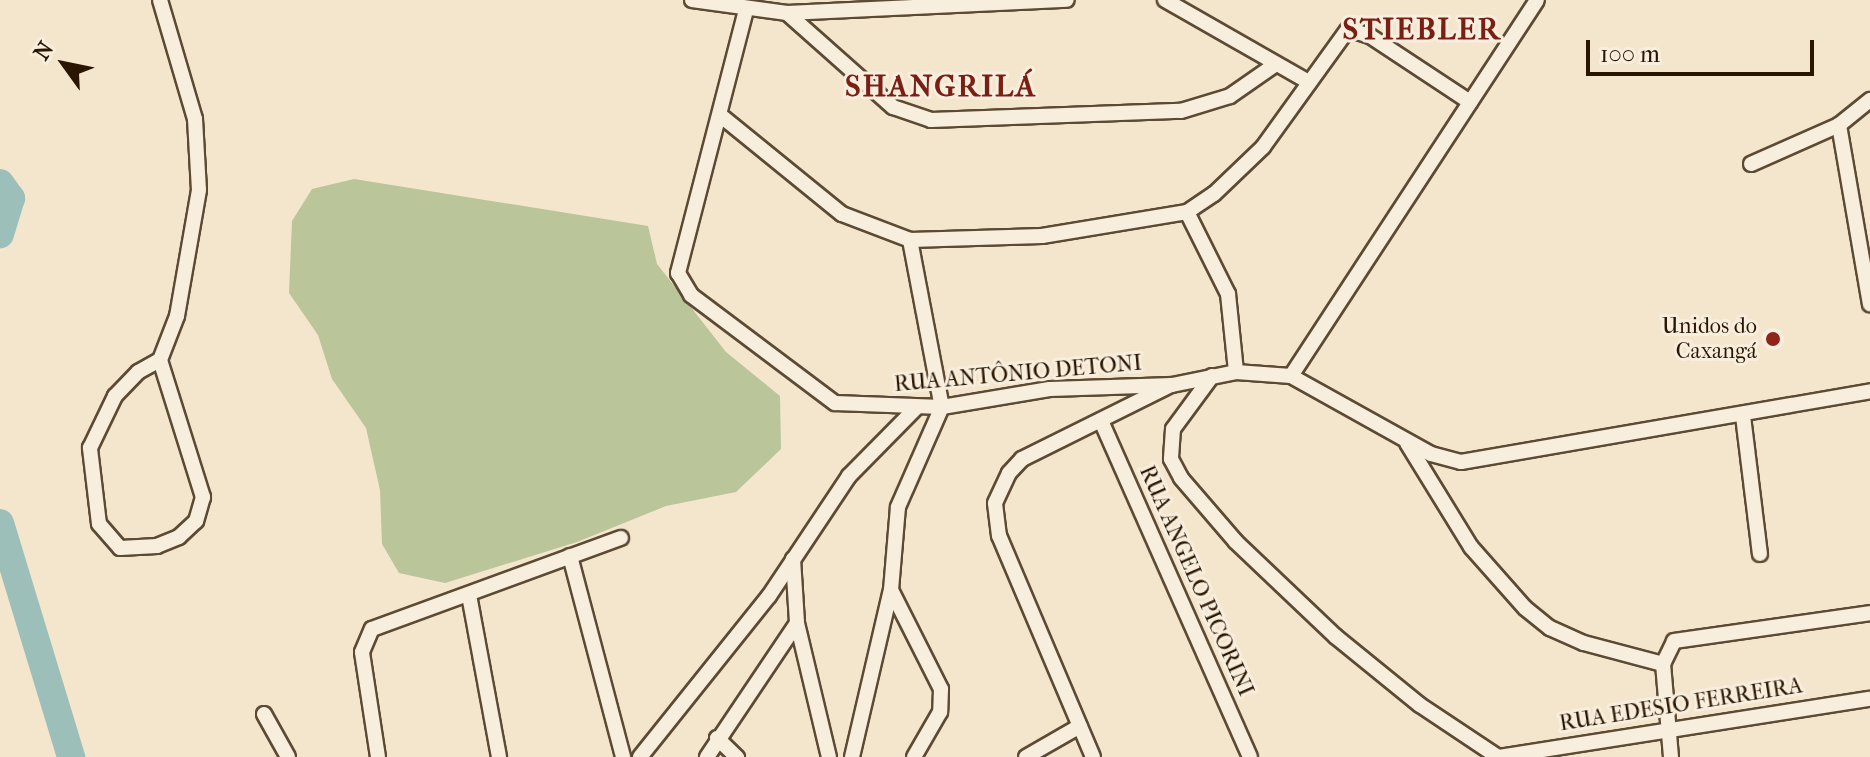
<!DOCTYPE html>
<html>
<head>
<meta charset="utf-8">
<style>
	body { margin:0 }
	#map { position:relative; width:1870px; height:757px; overflow:hidden; background:#f4e5cd; font-family:"IM FELL French Canon",serif }
	div>[style] { position:absolute }
	.green>* { inset:0; background:#bac599 }
	.river>* { height:28px; margin:-14px; padding:0 14px; transform-origin:14px; border-radius:14px; background:#9cbfb9 }
	.roads { filter:drop-shadow(2px 0 #5c4a33) drop-shadow(-2px 0 #5c4a33) drop-shadow(0 2px #5c4a33) drop-shadow(0 -2px #5c4a33) }
	.minor>* { height:14px; margin:-7px; padding:0 7px; transform-origin:7px; border-radius:7px; background:#f8eede }
	.dots>* { width:22px; height:22px; translate:-50% -50%; box-sizing:border-box; border:4px solid #f8eede; border-radius:50% }
	span { translate:-50% -50%; white-space:nowrap; text-align:center; line-height:1.15; -webkit-text-stroke:6px #f8eede; paint-order:stroke }
	.poi-label { font-size:22px; color:#2a1600 }
	.right { translate:-100% -50%; text-align:right }
	.street-label { font-size:22px; color:#2a1600 }
	.district-label { font-size:30px; color:#7a1f14; font-weight:700; letter-spacing:2px }
	.north { position:absolute; left:24px; top:24px; width:80px; height:80px; -webkit-text-stroke:6px #f8eede; paint-order:stroke; rotate:303deg; font-size:22px; font-weight:700; line-height:32px; text-align:center; color:#2a1600 }
	.north::after { content:''; display:block; margin:auto; width:28px; height:36px; background:#2a1600; clip-path:polygon(50% 0,100% 100%,50% 72%,0 100%) }
	.scale { position:absolute; left:1586px; top:40px; width:228px; height:36px; box-sizing:border-box; border:4px solid #2a1600; border-top:0; padding-left:10px; font-size:24px; line-height:28px; white-space:nowrap; color:#2a1600; -webkit-text-stroke:6px #f8eede; paint-order:stroke }
</style>
</head>
<body>
<div id="map">
	<div class="green">
		<i style="clip-path:polygon(354px 179px,648px 226px,657px 264px,726px 352px,780px 396px,781px 449px,736px 492px,666px 506px,577px 542px,445px 583px,399px 573px,382px 544px,380px 490px,366px 428px,332px 379px,318px 335px,289px 293px,292px 221px,312px 189px)"></i>
	</div>
	<div class="river">
		<i style="left:0;top:183px;width:19px;rotate:54deg"></i>
		<i style="left:11px;top:198px;width:38px;rotate:107deg"></i>
		<i style="left:0;top:523px;width:245px;rotate:73.1deg"></i>
	</div>
	<div class="roads">
		<div class="minor">
			<i style="left:160px;top:0;width:124px;rotate:73.6deg"></i>
			<i style="left:195px;top:119px;width:71px;rotate:86.8deg"></i>
			<i style="left:199px;top:190px;width:128px;rotate:99.9deg"></i>
			<i style="left:177px;top:316px;width:47px;rotate:111.1deg"></i>
			<i style="left:160px;top:360px;width:144px;rotate:72.6deg"></i>
			<i style="left:203px;top:497px;width:25px;rotate:106deg"></i>
			<i style="left:196px;top:521px;width:23px;rotate:137deg"></i>
			<i style="left:179px;top:537px;width:24px;rotate:158deg"></i>
			<i style="left:157px;top:546px;width:37px;rotate:177deg"></i>
			<i style="left:120px;top:548px;width:32px;rotate:-131deg"></i>
			<i style="left:99px;top:524px;width:77px;rotate:-96.8deg"></i>
			<i style="left:90px;top:448px;width:58px;rotate:-64.3deg"></i>
			<i style="left:115px;top:396px;width:33px;rotate:-46deg"></i>
			<i style="left:138px;top:372px;width:25px;rotate:-29deg"></i>
			<i style="left:692px;top:0;width:96px;rotate:7.8deg"></i>
			<i style="left:787px;top:13px;width:280px;rotate:-2.7deg"></i>
			<i style="left:1165px;top:0;width:166px;rotate:29.7deg"></i>
			<i style="left:746px;top:10px;width:272px;rotate:104.5deg"></i>
			<i style="left:678px;top:273px;width:26px;rotate:59deg"></i>
			<i style="left:691px;top:295px;width:180px;rotate:36.9deg"></i>
			<i style="left:835px;top:403px;width:107px;rotate:2.1deg"></i>
			<i style="left:942px;top:407px;width:109px;rotate:-9.5deg"></i>
			<i style="left:1050px;top:389px;width:122px;rotate:-1.9deg"></i>
			<i style="left:1172px;top:385px;width:65px;rotate:-11.5deg"></i>
			<i style="left:1236px;top:372px;width:55px;rotate:4.2deg"></i>
			<i style="left:1291px;top:376px;width:160px;rotate:29.1deg"></i>
			<i style="left:1431px;top:454px;width:31px;rotate:15deg"></i>
			<i style="left:1461px;top:462px;width:415px;rotate:-9.8deg"></i>
			<i style="left:787px;top:13px;width:142px;rotate:41.6deg"></i>
			<i style="left:893px;top:107px;width:40px;rotate:18.9deg"></i>
			<i style="left:931px;top:120px;width:250px;rotate:-2.1deg"></i>
			<i style="left:1181px;top:111px;width:51px;rotate:-17deg"></i>
			<i style="left:1230px;top:96px;width:56px;rotate:-34.8deg"></i>
			<i style="left:720px;top:115px;width:157px;rotate:39.1deg"></i>
			<i style="left:842px;top:214px;width:73px;rotate:20.9deg"></i>
			<i style="left:910px;top:240px;width:132px;rotate:-1.7deg"></i>
			<i style="left:1042px;top:236px;width:147px;rotate:-9.4deg"></i>
			<i style="left:1187px;top:212px;width:32px;rotate:-34deg"></i>
			<i style="left:1214px;top:194px;width:68px;rotate:-43.8deg"></i>
			<i style="left:1263px;top:147px;width:145px;rotate:-54.2deg"></i>
			<i style="left:1348px;top:29px;width:23px;rotate:18deg"></i>
			<i style="left:1370px;top:36px;width:120px;rotate:33.4deg"></i>
			<i style="left:1839px;top:125px;width:182px;rotate:80.2deg"></i>
			<i style="left:1751px;top:164px;width:96px;rotate:-23.9deg"></i>
			<i style="left:1839px;top:125px;width:40px;rotate:-39deg"></i>
			<i style="left:1187px;top:212px;width:92px;rotate:63.4deg"></i>
			<i style="left:1228px;top:294px;width:78px;rotate:84.1deg"></i>
			<i style="left:910px;top:240px;width:170px;rotate:79.2deg"></i>
			<i style="left:1212px;top:376px;width:66px;rotate:126.3deg"></i>
			<i style="left:1173px;top:429px;width:30px;rotate:94deg"></i>
			<i style="left:1171px;top:459px;width:21px;rotate:62deg"></i>
			<i style="left:1181px;top:478px;width:84px;rotate:49.3deg"></i>
			<i style="left:1236px;top:542px;width:137px;rotate:43.5deg"></i>
			<i style="left:1335px;top:636px;width:109px;rotate:39.1deg"></i>
			<i style="left:1420px;top:705px;width:94px;rotate:33.7deg"></i>
			<i style="left:1291px;top:376px;width:449px;rotate:-56.8deg"></i>
			<i style="left:1743px;top:416px;width:139px;rotate:83deg"></i>
			<i style="left:1102px;top:423px;width:365px;rotate:66.1deg"></i>
			<i style="left:1407px;top:443px;width:122px;rotate:58.4deg"></i>
			<i style="left:1471px;top:547px;width:81px;rotate:48.5deg"></i>
			<i style="left:1525px;top:608px;width:32px;rotate:39deg"></i>
			<i style="left:1550px;top:628px;width:37px;rotate:24deg"></i>
			<i style="left:1584px;top:643px;width:82px;rotate:14.9deg"></i>
			<i style="left:570px;top:556px;width:208px;rotate:75.2deg"></i>
			<i style="left:793px;top:559px;width:64px;rotate:86.4deg"></i>
			<i style="left:797px;top:623px;width:138px;rotate:76.6deg"></i>
			<i style="left:891px;top:590px;width:111px;rotate:63.2deg"></i>
			<i style="left:941px;top:689px;width:23px;rotate:92deg"></i>
			<i style="left:940px;top:712px;width:52px;rotate:120deg"></i>
			<i style="left:469px;top:595px;width:165px;rotate:79.5deg"></i>
			<i style="left:264px;top:714px;width:49px;rotate:60.8deg"></i>
			<i style="left:717px;top:738px;width:28px;rotate:44deg"></i>
			<i style="left:378px;top:757px;width:106px;rotate:-98.7deg"></i>
			<i style="left:362px;top:652px;width:25px;rotate:-67deg"></i>
			<i style="left:372px;top:629px;width:265px;rotate:-20.1deg"></i>
			<i style="left:640px;top:757px;width:206px;rotate:-51.3deg"></i>
			<i style="left:769px;top:596px;width:144px;rotate:-56.3deg"></i>
			<i style="left:849px;top:476px;width:95px;rotate:-45.4deg"></i>
			<i style="left:707px;top:757px;width:161px;rotate:-56.1deg"></i>
			<i style="left:852px;top:757px;width:171px;rotate:-76.9deg"></i>
			<i style="left:891px;top:590px;width:83px;rotate:-85.2deg"></i>
			<i style="left:898px;top:507px;width:109px;rotate:-66.3deg"></i>
			<i style="left:1026px;top:757px;width:62px;rotate:-29.9deg"></i>
			<i style="left:1093px;top:757px;width:240px;rotate:-113deg"></i>
			<i style="left:999px;top:536px;width:33px;rotate:-97deg"></i>
			<i style="left:995px;top:503px;width:33px;rotate:-65deg"></i>
			<i style="left:1009px;top:473px;width:19px;rotate:-47deg"></i>
			<i style="left:1022px;top:459px;width:166px;rotate:-26.4deg"></i>
			<i style="left:1498px;top:757px;width:376px;rotate:-8.9deg"></i>
			<i style="left:1671px;top:757px;width:93px;rotate:-94.9deg"></i>
			<i style="left:1663px;top:664px;width:25px;rotate:-64deg"></i>
			<i style="left:1674px;top:641px;width:198px;rotate:-8.1deg"></i>
		</div>
	</div>
	<div class="dots">
		<i style="left:1773px;top:339px;background:#8f2418"></i>
	</div>
	<div class="poi-label">
		<span class="right" style="left:1757px;top:339px">Unidos do<br>Caxangá</span>
	</div>
	<div class="street-label">
		<span style="left:1018px;top:374px;rotate:-5deg">RUA ANTÔNIO DETONI</span>
		<span style="left:1196px;top:581px;rotate:66deg">RUA ANGELO PICORINI</span>
		<span style="left:1681px;top:705px;rotate:-9deg">RUA EDESIO FERREIRA</span>
	</div>
	<div class="district-label">
		<span style="left:1422px;top:30px">STIEBLER</span>
		<span style="left:941px;top:87px">SHANGRILÁ</span>
	</div>
	<div class="north">N</div>
	<div class="scale">100 m</div>
</div>
</body>
</html>
